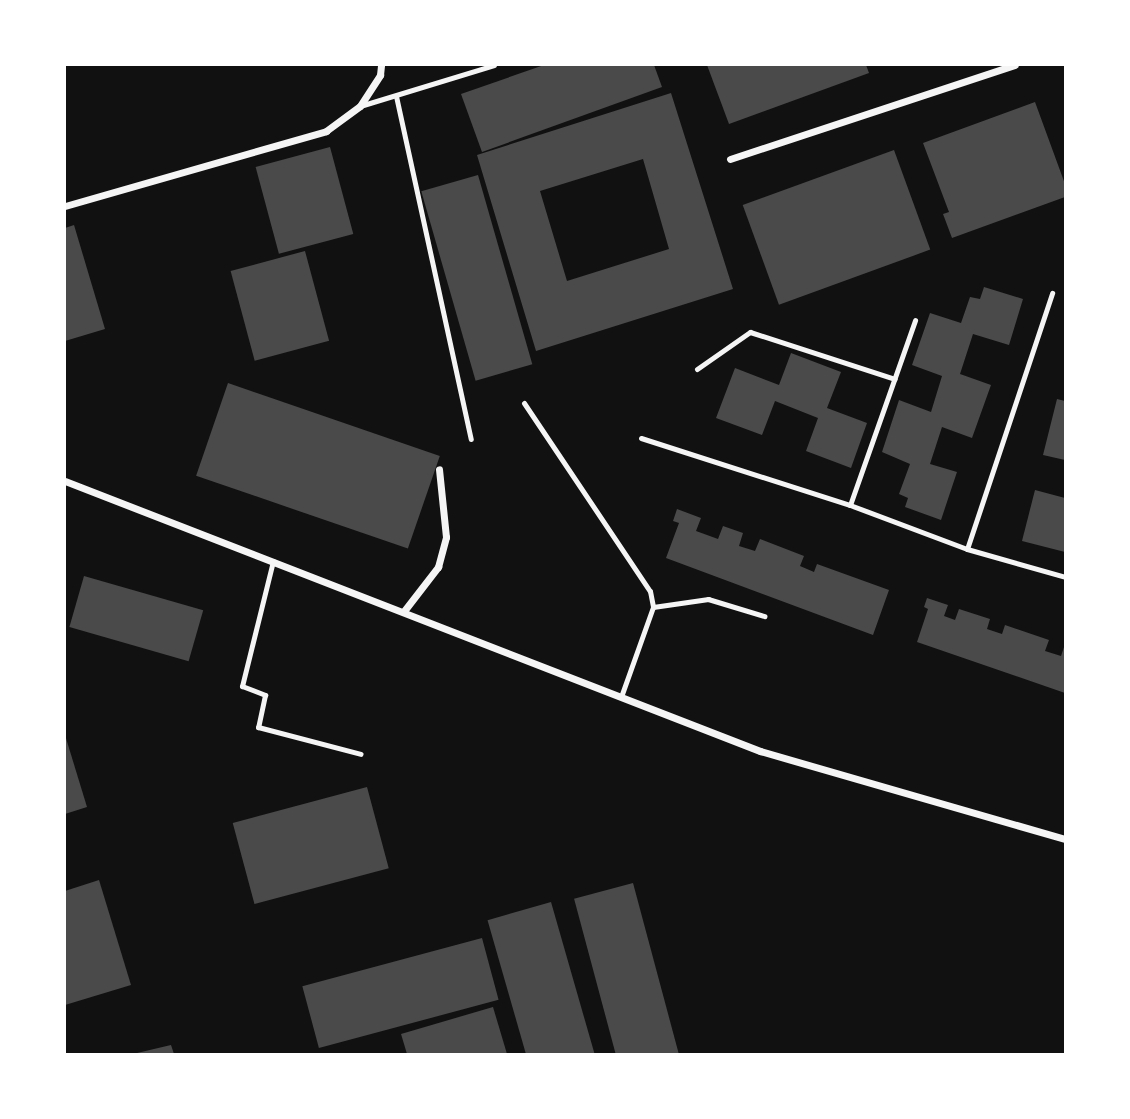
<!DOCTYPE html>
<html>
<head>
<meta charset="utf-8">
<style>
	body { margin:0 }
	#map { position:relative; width:1130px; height:1119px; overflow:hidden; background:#111; font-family:Raleway,sans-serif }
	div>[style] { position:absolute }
	.building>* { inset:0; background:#4a4a4a; transform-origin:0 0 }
	.service>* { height:5px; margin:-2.5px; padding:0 2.5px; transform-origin:2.5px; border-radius:2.5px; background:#f5f5f5 }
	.minor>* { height:7px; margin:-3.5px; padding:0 3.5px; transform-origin:3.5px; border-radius:3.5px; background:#f5f5f5 }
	span { translate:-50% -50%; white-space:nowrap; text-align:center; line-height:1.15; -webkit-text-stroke:7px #fff; paint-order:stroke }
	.frame { position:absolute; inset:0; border:66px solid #fff; pointer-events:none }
</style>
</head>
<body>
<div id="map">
	<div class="building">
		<i style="clip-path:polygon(544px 65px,654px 65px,662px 87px,482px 152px,461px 94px)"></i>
		<i style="clip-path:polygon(707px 65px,866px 65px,869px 73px,729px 124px)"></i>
		<i style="clip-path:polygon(evenodd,671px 93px,733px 289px,536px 351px,477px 155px,671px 93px,643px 159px,669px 249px,567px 281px,540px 191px,643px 159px)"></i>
		<i style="clip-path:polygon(1035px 102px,1065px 184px,1065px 197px,952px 238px,943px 214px,949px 212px,923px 143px)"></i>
		<i style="left:330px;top:147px;width:90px;height:77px;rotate:75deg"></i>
		<i style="left:894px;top:150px;width:106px;height:161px;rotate:70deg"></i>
		<i style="left:478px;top:175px;width:197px;height:59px;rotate:74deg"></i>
		<i style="clip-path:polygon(74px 225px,105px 329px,65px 341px,65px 228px)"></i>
		<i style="left:305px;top:251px;width:93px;height:77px;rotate:75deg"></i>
		<i style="clip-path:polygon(984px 287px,1023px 299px,1009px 345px,973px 334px,960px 374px,991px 385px,972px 438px,942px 427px,930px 464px,957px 472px,941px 520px,905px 507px,908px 498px,899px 494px,910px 464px,882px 452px,899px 400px,931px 412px,942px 376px,912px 365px,930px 313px,961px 323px,970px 297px,980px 299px)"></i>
		<i style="clip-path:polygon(791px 353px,841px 372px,827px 408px,867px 423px,851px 468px,806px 451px,818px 418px,775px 401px,762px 435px,716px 418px,735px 368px,779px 385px)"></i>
		<i style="left:228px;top:383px;width:224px;height:98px;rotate:19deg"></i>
		<i style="clip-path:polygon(1057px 399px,1065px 401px,1065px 460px,1043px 455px)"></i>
		<i style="clip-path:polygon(1035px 490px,1065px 498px,1065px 552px,1022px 541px)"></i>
		<i style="clip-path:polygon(677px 509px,701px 518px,696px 531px,718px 539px,723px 526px,743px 533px,739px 546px,755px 551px,760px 539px,804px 556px,800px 566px,814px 572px,817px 564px,889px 590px,873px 635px,666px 558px,679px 523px,673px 521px)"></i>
		<i style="left:84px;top:576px;width:124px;height:53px;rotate:16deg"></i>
		<i style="clip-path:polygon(927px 598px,948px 605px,944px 616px,955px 620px,959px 609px,990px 619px,987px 629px,1002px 634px,1005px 625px,1049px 640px,1045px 651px,1061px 656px,1065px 644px,1065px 693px,917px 642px,928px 609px,924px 607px)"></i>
		<i style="clip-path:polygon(65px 735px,87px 807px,65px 814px)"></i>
		<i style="left:367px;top:787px;width:84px;height:139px;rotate:75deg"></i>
		<i style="clip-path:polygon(99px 880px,131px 985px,65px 1005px,65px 891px)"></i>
		<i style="left:633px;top:883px;width:177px;height:61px;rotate:75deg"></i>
		<i style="left:551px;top:902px;width:159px;height:66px;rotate:74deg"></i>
		<i style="left:482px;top:938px;width:64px;height:186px;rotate:75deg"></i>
		<i style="clip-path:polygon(493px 1007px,507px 1054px,407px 1054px,401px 1034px)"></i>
		<i style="clip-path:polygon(171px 1045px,174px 1054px,137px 1054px,137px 1053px)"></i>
	</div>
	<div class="service">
		<i style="left:396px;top:96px;width:351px;rotate:77.7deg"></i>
		<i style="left:360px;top:106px;width:140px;rotate:-17deg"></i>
		<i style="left:697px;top:369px;width:65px;rotate:-34.9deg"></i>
		<i style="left:750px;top:332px;width:152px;rotate:18deg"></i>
		<i style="left:524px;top:403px;width:226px;rotate:56.2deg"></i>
		<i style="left:650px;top:591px;width:16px;rotate:79deg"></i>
		<i style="left:653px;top:607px;width:92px;rotate:109.6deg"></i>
		<i style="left:641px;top:438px;width:219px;rotate:17.8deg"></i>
		<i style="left:850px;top:505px;width:125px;rotate:20.6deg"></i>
		<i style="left:967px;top:549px;width:102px;rotate:15.9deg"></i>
		<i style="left:850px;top:505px;width:196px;rotate:-70.6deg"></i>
		<i style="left:967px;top:549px;width:270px;rotate:-71.6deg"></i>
		<i style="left:273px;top:561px;width:129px;rotate:103.9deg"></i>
		<i style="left:242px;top:686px;width:25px;rotate:21deg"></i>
		<i style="left:265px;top:695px;width:33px;rotate:102deg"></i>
		<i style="left:258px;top:727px;width:106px;rotate:14.7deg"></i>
		<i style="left:653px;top:607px;width:56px;rotate:-8.3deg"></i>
		<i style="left:708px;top:599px;width:59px;rotate:16.9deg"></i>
	</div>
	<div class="minor">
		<i style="left:730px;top:159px;width:300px;rotate:-18.3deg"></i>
		<i style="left:65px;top:206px;width:272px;rotate:-16deg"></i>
		<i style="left:326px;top:131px;width:42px;rotate:-36.3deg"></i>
		<i style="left:360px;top:106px;width:37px;rotate:-57deg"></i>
		<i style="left:380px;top:75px;width:10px;rotate:-84deg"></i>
		<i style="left:65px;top:481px;width:746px;rotate:21.23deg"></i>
		<i style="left:760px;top:751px;width:317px;rotate:16.1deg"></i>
		<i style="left:404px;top:611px;width:56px;rotate:-52.3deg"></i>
		<i style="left:438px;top:567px;width:31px;rotate:-75deg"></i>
		<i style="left:446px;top:537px;width:68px;rotate:-95.9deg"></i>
	</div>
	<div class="frame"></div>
</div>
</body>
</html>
